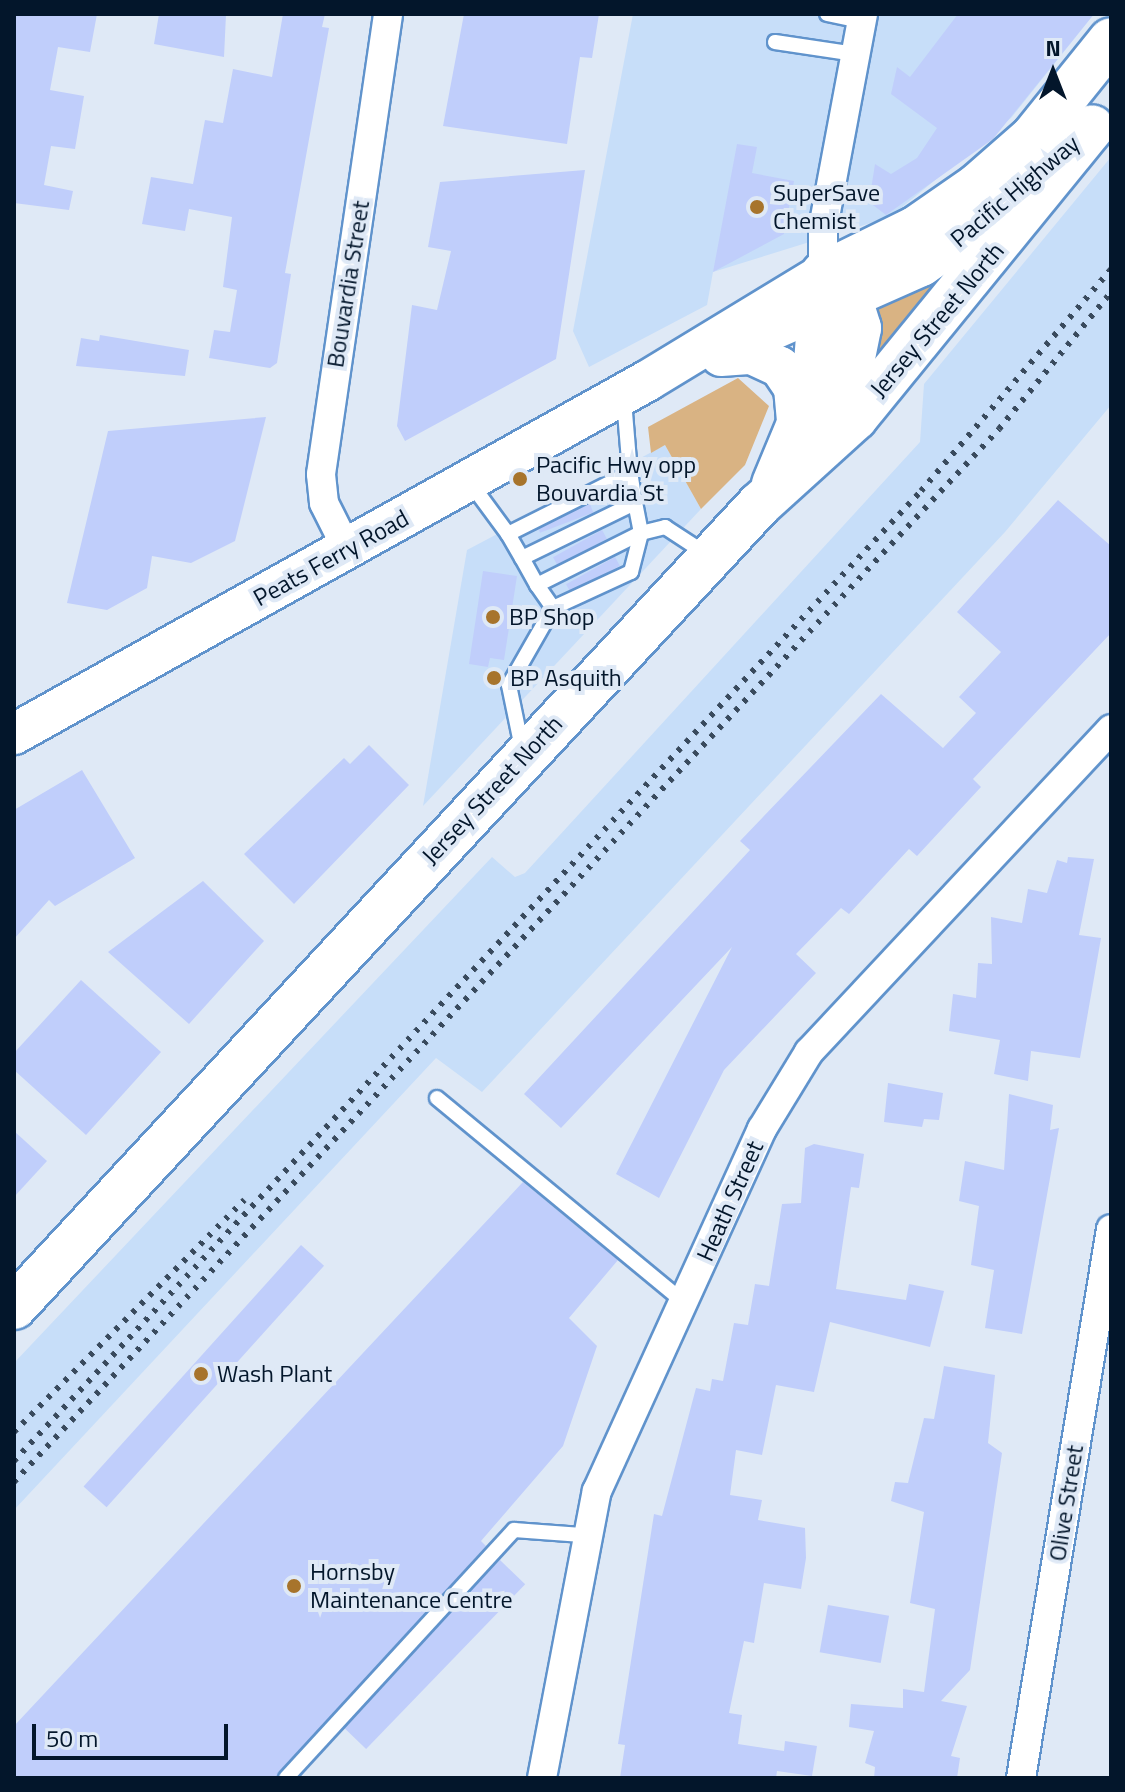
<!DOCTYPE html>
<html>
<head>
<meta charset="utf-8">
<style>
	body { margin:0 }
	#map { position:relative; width:1125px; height:1792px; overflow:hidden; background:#dfe9f6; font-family:"Titillium Web",sans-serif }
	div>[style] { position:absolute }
	.built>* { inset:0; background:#c7def9 }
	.green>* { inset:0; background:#d9b383 }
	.building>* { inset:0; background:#c0cefb; transform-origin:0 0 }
	.roads { filter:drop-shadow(2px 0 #6093cc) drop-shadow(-2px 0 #6093cc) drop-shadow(0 2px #6093cc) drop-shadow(0 -2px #6093cc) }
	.lane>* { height:14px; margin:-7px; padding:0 7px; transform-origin:7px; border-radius:7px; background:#fff }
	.street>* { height:28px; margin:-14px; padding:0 14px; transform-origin:14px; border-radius:14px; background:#fff }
	.secondary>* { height:40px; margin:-20px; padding:0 20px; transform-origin:20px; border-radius:20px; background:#fff }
	.primary>* { height:44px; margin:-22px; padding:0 22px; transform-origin:22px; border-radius:22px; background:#fff }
	.rail>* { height:6px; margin-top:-3px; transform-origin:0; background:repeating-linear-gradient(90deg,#394a5d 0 4px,transparent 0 12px) }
	.dots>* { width:22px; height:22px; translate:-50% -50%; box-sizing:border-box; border:4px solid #dfe9f6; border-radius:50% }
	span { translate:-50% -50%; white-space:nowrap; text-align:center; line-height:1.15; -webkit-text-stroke:8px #dfe9f6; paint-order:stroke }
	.street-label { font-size:24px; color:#03162b }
	.poi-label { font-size:24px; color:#03162b }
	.left { translate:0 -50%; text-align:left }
	.frame { position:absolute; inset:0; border:16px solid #03162b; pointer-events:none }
	.north { position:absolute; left:1013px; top:32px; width:80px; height:80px; -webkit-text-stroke:6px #dfe9f6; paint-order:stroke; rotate:0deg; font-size:22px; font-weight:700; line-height:32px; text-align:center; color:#03162b }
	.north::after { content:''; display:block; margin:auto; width:28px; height:36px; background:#03162b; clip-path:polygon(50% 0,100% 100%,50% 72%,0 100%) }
	.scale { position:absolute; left:32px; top:1724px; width:196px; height:36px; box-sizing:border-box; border:4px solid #03162b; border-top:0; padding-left:10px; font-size:24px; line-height:28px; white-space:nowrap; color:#03162b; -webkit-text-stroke:6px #dfe9f6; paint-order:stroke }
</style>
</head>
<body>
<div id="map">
	<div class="built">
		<i style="clip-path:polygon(633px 14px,1094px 14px,1011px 118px,890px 217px,713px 272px,707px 305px,589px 367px,573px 331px)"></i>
		<i style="clip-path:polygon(1111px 157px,1111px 405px,1005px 532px,482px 1092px,436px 1058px,14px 1510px,14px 1363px,492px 857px,515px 877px,525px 873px,920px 442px,924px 384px)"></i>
		<i style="clip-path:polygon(665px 445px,701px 509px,423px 806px,467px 550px)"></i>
	</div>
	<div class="green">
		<i style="clip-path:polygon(952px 275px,863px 384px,880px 305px)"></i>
		<i style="clip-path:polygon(738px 378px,769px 406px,745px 465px,701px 509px,665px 445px,651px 453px,648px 427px)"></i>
	</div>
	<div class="building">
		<i style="clip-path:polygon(14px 14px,97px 14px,90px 52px,58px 47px,50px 90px,84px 96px,75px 149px,51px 146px,44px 185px,73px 191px,69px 210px,14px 203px)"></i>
		<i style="clip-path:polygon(159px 14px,226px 14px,224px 57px,154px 44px)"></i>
		<i style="clip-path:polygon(283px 14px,325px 14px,322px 27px,329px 28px,285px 273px,291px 274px,277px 363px,270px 368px,209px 358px,214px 330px,230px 332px,237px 290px,223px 287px,232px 217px,189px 209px,185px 231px,142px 224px,151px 177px,193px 184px,205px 120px,223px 123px,233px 69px,272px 77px)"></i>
		<i style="clip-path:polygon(464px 14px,599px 14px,592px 58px,580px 57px,567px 144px,443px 126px)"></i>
		<i style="clip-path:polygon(958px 14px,1094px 14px,993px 139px,886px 215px,869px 202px,875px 164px,891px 174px,917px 158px,937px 128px,891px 94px,897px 67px,910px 77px)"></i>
		<i style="clip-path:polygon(737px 144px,757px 147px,752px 173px,794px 181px,784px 234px,713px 272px)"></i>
		<i style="clip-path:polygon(585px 170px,556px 359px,405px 441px,397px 426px,412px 305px,437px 310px,451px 251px,428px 247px,440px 182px)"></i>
		<i style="clip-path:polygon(100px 335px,189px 350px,185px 376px,76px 366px,81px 338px,99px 341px)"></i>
		<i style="clip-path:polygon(266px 417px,235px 541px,191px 563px,152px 556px,147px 588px,107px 610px,67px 603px,108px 431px)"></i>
		<i style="clip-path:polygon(1058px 500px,1111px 546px,1111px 633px,973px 779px,981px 787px,917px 856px,909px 849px,849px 914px,841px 908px,796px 954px,816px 973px,724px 1070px,659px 1198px,616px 1174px,732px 947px,561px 1128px,524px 1094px,750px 850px,740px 841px,881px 694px,943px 748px,976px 713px,959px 697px,1001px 652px,957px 612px)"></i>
		<i style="left:590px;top:504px;width:9px;height:57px;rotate:69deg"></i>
		<i style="left:602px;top:530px;width:10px;height:56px;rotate:61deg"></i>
		<i style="left:615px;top:557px;width:10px;height:56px;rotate:61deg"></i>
		<i style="clip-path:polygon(483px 571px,517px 576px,504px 660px,490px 658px,488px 667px,469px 664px)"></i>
		<i style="clip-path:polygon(369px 745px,409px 785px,294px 904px,244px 854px,344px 758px,350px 764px)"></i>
		<i style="clip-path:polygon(82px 770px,135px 858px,55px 906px,49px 900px,14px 939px,14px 810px)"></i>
		<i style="clip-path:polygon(1068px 857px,1094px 859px,1079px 935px,1101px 938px,1080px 1058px,1031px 1051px,1028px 1081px,994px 1074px,1000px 1040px,949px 1031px,953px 994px,976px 998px,978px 963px,992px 964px,991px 917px,1022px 923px,1028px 889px,1047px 893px,1057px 860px,1067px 863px)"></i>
		<i style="clip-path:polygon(203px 881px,264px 941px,189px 1024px,108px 952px)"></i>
		<i style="clip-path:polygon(81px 980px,161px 1052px,86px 1135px,14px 1070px,14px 1053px)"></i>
		<i style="clip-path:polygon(888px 1083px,943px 1093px,939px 1120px,924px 1119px,922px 1127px,884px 1122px)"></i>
		<i style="clip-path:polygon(1009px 1094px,1053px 1105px,1050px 1130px,1059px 1128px,1022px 1334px,985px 1328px,994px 1270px,971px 1265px,979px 1206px,959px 1201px,965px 1161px,1004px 1170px)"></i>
		<i style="clip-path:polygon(14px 1131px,47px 1161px,14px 1197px)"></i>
		<i style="clip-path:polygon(814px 1144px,864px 1154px,859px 1188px,851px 1187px,836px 1289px,906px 1300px,909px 1284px,944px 1291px,930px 1347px,830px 1322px,814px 1392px,776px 1385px,762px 1455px,736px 1450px,730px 1495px,762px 1500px,758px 1520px,805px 1528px,806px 1558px,801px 1589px,764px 1583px,754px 1643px,744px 1641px,729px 1713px,742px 1715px,738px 1744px,784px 1751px,785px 1741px,817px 1746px,812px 1776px,777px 1771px,776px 1778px,620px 1778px,625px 1745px,618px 1744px,654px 1514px,662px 1516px,696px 1388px,710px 1391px,712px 1379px,723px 1381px,734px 1323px,748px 1325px,755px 1284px,769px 1286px,782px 1204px,801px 1203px,805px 1148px)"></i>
		<i style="clip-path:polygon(523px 1182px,618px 1260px,569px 1318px,597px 1346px,563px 1446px,481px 1541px,486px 1546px,276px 1778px,14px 1778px,14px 1726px)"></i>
		<i style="left:301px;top:1245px;width:31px;height:325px;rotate:42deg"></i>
		<i style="clip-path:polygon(944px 1366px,995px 1375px,988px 1443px,1002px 1453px,970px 1670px,941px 1701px,967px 1706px,951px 1756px,960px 1758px,957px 1778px,874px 1778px,875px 1767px,865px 1763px,874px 1731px,849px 1727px,851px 1704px,903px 1708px,903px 1689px,924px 1692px,935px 1609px,910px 1603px,924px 1512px,891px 1501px,895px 1482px,908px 1483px,924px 1418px,934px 1419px)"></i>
		<i style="left:500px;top:1560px;width:35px;height:229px;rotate:44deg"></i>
		<i style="left:828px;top:1605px;width:62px;height:48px;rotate:10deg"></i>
	</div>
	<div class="roads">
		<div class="lane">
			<i style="left:827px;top:14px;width:35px;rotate:12deg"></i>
			<i style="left:775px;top:42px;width:81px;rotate:8.5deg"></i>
			<i style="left:469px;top:481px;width:66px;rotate:53.7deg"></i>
			<i style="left:508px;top:534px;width:136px;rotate:-26.6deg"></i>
			<i style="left:630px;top:473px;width:73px;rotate:-94.7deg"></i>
			<i style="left:508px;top:534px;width:28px;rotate:60deg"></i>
			<i style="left:522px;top:558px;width:126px;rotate:-26deg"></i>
			<i style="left:635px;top:503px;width:30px;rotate:-99deg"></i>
			<i style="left:522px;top:558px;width:31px;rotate:61deg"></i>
			<i style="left:537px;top:585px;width:116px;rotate:-26.6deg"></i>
			<i style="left:641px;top:533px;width:31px;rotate:-101deg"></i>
			<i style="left:537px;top:585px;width:28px;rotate:55deg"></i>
			<i style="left:553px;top:608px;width:86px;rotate:-24.8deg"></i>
			<i style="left:631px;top:572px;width:40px;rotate:-75.6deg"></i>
			<i style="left:641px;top:533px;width:25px;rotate:-14deg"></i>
			<i style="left:665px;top:527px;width:51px;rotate:33.1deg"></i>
			<i style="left:522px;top:748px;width:64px;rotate:-101.7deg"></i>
			<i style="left:509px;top:685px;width:89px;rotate:-60.3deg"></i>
			<i style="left:437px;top:1098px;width:322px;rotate:39.6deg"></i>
			<i style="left:286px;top:1778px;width:337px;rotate:-47.4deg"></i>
			<i style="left:514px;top:1530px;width:68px;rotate:4.2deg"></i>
		</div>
		<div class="street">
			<i style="left:823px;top:274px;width:46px;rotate:-90deg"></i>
			<i style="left:823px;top:228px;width:218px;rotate:-79.4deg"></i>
			<i style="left:347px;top:549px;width:51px;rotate:-116.6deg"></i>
			<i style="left:324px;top:503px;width:29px;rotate:-96deg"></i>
			<i style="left:321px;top:474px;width:465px;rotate:-81.7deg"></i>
			<i style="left:542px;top:1778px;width:292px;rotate:-79.2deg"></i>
			<i style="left:597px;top:1491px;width:398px;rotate:-65.5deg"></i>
			<i style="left:762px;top:1129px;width:90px;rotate:-58.6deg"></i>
			<i style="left:809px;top:1052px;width:442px;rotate:-46.9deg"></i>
			<i style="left:1021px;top:1778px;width:556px;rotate:-80.69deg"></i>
		</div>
		<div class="secondary">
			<i style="left:733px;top:347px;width:97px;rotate:-23.7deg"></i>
			<i style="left:721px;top:356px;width:31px;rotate:-4deg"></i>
			<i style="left:752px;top:354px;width:31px;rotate:25deg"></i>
			<i style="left:780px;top:367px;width:25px;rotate:56deg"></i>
			<i style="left:794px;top:388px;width:44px;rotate:84.8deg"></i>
			<i style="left:14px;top:734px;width:725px;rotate:-29.15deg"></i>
			<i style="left:647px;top:381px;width:206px;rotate:-31.3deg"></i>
		</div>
		<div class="primary">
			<i style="left:822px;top:308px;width:108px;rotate:-24deg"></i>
			<i style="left:921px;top:264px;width:120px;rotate:-35.5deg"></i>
			<i style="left:825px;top:433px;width:56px;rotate:-65.7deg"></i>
			<i style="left:848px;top:382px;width:55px;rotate:-78.5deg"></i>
			<i style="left:859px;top:328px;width:63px;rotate:-107.6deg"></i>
			<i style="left:774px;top:484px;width:104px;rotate:-67.4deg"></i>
			<i style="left:814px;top:388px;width:114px;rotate:-85.5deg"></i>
			<i style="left:823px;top:274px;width:102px;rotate:-26.1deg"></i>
			<i style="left:915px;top:229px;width:75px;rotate:-34.7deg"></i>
			<i style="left:977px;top:186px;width:74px;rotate:-41.2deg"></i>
			<i style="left:1033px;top:137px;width:124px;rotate:-51.2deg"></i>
			<i style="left:14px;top:1307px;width:1095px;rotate:-47.11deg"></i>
			<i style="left:759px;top:505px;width:130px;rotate:-42.2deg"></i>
			<i style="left:855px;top:418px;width:375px;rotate:-50.8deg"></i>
		</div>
	</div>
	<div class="rail">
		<i style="left:14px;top:1432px;width:327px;rotate:-45.2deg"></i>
		<i style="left:14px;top:1461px;width:1328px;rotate:-46.92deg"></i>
		<i style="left:921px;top:491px;width:292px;rotate:-49.4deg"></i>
		<i style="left:14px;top:1482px;width:1442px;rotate:-46.91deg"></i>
		<i style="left:999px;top:429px;width:177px;rotate:-50.7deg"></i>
	</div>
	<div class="dots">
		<i style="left:757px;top:207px;background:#a7742c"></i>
		<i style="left:520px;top:479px;background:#a7742c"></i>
		<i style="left:493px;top:617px;background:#a7742c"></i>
		<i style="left:494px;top:678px;background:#a7742c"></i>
		<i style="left:201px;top:1374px;background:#a7742c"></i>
		<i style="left:294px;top:1586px;background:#a7742c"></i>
	</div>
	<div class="street-label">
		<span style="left:1015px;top:191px;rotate:-40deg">Pacific Highway</span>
		<span style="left:348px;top:284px;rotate:-81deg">Bouvardia Street</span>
		<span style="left:937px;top:320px;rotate:-50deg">Jersey Street North</span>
		<span style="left:331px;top:558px;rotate:-29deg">Peats Ferry Road</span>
		<span style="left:492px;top:790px;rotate:-47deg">Jersey Street North</span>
		<span style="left:730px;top:1201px;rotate:-66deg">Heath Street</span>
		<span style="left:1066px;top:1503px;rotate:-81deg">Olive Street</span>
	</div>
	<div class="poi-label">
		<span class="left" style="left:773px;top:207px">SuperSave<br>Chemist</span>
		<span class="left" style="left:536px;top:479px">Pacific Hwy opp<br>Bouvardia St</span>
		<span class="left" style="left:509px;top:617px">BP Shop</span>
		<span class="left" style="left:510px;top:678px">BP Asquith</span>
		<span class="left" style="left:217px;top:1374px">Wash Plant</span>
		<span class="left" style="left:310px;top:1586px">Hornsby<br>Maintenance Centre</span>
	</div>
	<div class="frame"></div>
	<div class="north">N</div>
	<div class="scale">50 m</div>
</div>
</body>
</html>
